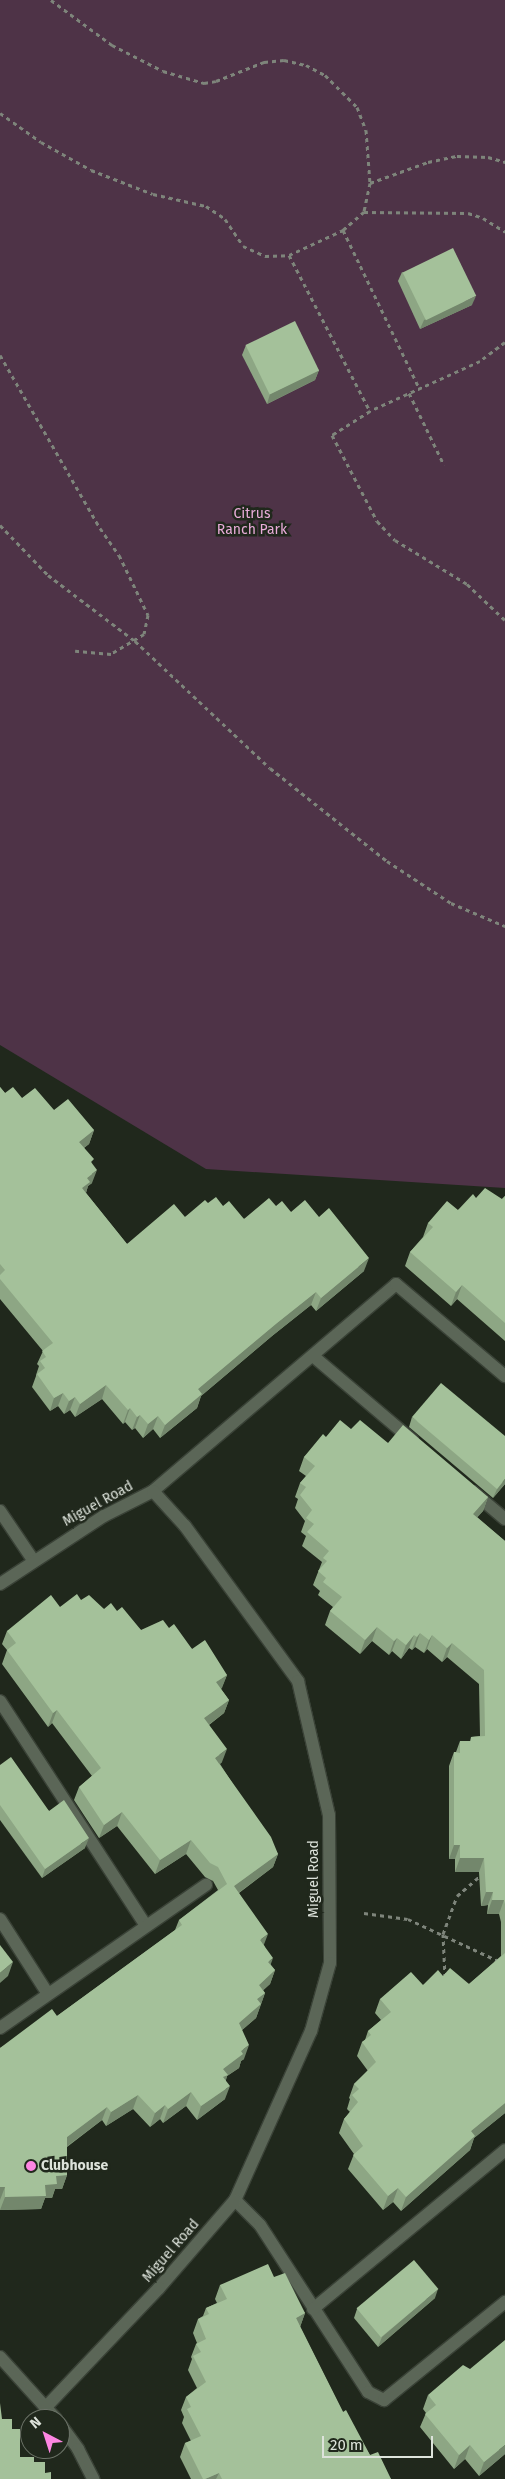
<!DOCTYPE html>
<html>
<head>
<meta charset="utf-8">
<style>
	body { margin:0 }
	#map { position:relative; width:505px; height:2479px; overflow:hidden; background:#20281c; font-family:"Fira Sans",sans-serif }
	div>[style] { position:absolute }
	.green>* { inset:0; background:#4e3347 }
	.path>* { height:3px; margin-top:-1.5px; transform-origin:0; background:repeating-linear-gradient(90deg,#7e857b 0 4px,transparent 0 8px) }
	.roads { filter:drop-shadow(1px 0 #3a4237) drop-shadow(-1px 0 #3a4237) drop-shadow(0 1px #3a4237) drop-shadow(0 -1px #3a4237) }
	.service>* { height:12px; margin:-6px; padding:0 6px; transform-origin:6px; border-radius:6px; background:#5b6657 }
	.minor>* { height:12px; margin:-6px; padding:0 6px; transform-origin:6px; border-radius:6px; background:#5b6657 }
	.wall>* { inset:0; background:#8da684 }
	.shaded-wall>* { inset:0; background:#73876c }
	.building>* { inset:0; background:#a4c19a; transform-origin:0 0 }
	.dots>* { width:14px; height:14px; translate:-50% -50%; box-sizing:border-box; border:2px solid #20281c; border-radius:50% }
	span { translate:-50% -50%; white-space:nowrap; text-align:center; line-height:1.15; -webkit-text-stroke:5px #20281c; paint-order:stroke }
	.park-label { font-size:14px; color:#e9acd9 }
	.street-label { font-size:14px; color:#dde3db }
	.poi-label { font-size:14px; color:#dde3db; font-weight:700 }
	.left { translate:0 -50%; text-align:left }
	.north { position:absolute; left:20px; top:2409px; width:50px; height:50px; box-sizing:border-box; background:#20281c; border:1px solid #6c7368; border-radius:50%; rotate:320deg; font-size:14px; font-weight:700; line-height:20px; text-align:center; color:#dde3db }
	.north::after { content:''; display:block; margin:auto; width:18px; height:22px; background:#fd86e2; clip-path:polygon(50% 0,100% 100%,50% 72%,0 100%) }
	.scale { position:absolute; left:322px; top:2436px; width:111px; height:22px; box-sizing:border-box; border:2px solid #dde3db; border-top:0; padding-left:6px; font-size:15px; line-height:18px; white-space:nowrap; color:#dde3db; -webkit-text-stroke:4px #20281c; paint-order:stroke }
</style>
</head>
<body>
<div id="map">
	<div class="green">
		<i style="clip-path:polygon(0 0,505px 0,505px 1188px,206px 1169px,0 1045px)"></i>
	</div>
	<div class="path">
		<i style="left:51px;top:0;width:76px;rotate:36.4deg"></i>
		<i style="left:112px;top:45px;width:57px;rotate:27deg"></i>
		<i style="left:163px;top:71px;width:43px;rotate:16.3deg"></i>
		<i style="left:204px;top:83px;width:12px;rotate:-9deg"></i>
		<i style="left:216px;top:81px;width:52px;rotate:-21.6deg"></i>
		<i style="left:264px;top:62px;width:20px;rotate:-6deg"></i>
		<i style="left:284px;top:60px;width:23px;rotate:13deg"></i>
		<i style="left:306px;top:65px;width:21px;rotate:28deg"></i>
		<i style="left:325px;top:75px;width:45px;rotate:45deg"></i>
		<i style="left:357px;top:107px;width:25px;rotate:69deg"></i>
		<i style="left:366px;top:130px;width:53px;rotate:85.7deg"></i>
		<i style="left:370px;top:183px;width:30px;rotate:102deg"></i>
		<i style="left:0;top:113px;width:50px;rotate:35.3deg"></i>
		<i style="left:41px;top:142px;width:57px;rotate:29.2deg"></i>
		<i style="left:91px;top:170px;width:66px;rotate:21.2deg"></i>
		<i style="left:153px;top:194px;width:54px;rotate:12.8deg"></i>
		<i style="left:206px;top:206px;width:23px;rotate:34deg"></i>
		<i style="left:225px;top:219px;width:32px;rotate:56deg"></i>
		<i style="left:243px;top:246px;width:24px;rotate:24deg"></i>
		<i style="left:265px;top:256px;width:24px;rotate:-2deg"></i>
		<i style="left:289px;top:255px;width:60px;rotate:-24.8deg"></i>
		<i style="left:343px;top:230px;width:28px;rotate:-41deg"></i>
		<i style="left:364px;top:212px;width:104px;rotate:0.6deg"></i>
		<i style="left:468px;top:213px;width:16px;rotate:18deg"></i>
		<i style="left:483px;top:218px;width:26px;rotate:32deg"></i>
		<i style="left:370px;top:183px;width:62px;rotate:-19.9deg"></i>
		<i style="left:428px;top:162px;width:30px;rotate:-12deg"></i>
		<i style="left:457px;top:156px;width:31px;rotate:2deg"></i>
		<i style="left:488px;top:157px;width:18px;rotate:16deg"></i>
		<i style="left:343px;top:230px;width:175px;rotate:64.3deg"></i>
		<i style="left:289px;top:255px;width:176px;rotate:62.6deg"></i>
		<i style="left:505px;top:342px;width:31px;rotate:143deg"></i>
		<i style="left:480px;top:361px;width:121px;rotate:155.6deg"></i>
		<i style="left:370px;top:411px;width:45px;rotate:147.7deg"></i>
		<i style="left:332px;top:435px;width:97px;rotate:62.4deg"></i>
		<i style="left:377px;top:521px;width:26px;rotate:47deg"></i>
		<i style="left:395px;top:540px;width:84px;rotate:31.4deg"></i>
		<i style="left:467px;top:584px;width:52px;rotate:43.5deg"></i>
		<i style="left:0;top:355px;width:200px;rotate:60deg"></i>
		<i style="left:100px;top:528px;width:33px;rotate:55deg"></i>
		<i style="left:119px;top:555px;width:67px;rotate:64.2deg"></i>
		<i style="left:148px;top:615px;width:19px;rotate:102deg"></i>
		<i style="left:144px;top:634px;width:39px;rotate:149deg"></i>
		<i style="left:111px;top:654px;width:36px;rotate:-175deg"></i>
		<i style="left:409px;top:393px;width:80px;rotate:64.1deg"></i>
		<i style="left:0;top:525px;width:69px;rotate:46.2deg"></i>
		<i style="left:48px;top:575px;width:109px;rotate:37.2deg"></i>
		<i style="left:135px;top:641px;width:185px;rotate:43.3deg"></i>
		<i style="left:270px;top:768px;width:149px;rotate:38.5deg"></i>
		<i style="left:387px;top:861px;width:77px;rotate:33.3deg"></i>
		<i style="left:451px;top:903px;width:59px;rotate:23.1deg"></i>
		<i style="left:364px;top:1913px;width:44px;rotate:7.8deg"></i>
		<i style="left:408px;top:1919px;width:107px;rotate:24.9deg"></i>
		<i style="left:445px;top:1977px;width:43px;rotate:-92.7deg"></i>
		<i style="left:443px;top:1934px;width:40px;rotate:-69.8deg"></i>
		<i style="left:457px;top:1896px;width:29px;rotate:-41deg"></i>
	</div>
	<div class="roads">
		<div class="service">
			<i style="left:313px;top:1356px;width:130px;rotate:40.3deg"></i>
			<i style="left:153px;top:1491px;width:319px;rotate:-40.4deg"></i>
			<i style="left:396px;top:1284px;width:143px;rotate:40.2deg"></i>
			<i style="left:473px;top:1492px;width:42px;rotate:40.2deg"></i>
			<i style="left:0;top:1511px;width:59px;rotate:56deg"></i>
			<i style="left:0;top:1701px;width:268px;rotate:57deg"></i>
			<i style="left:0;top:1919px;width:89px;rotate:57.4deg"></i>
			<i style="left:0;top:2028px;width:251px;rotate:-34.8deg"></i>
			<i style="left:235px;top:2200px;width:35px;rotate:45deg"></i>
			<i style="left:260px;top:2225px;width:199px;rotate:57.1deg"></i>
			<i style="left:368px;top:2392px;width:18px;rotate:27deg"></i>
			<i style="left:384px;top:2400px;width:156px;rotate:-39deg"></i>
			<i style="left:313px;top:2309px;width:249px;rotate:-39.6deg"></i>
		</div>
		<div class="minor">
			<i style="left:0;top:1584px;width:124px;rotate:-33.2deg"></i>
			<i style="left:104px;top:1516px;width:55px;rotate:-27deg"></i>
			<i style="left:153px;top:1491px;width:47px;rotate:47.6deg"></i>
			<i style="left:185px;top:1526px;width:192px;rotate:53.9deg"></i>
			<i style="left:298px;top:1681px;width:138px;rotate:77deg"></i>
			<i style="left:329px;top:1815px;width:148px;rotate:89.6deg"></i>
			<i style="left:330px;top:1963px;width:71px;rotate:105.6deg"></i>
			<i style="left:311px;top:2031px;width:185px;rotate:114.2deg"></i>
			<i style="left:235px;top:2200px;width:116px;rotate:130.8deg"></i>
			<i style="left:159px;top:2288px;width:163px;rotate:133.5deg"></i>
			<i style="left:0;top:2357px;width:84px;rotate:47.9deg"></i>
			<i style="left:60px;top:2424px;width:31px;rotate:54deg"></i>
			<i style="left:78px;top:2449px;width:34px;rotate:63deg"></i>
		</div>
	</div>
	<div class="wall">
		<i style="clip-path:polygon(402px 272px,472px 305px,420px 329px,398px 281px)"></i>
		<i style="clip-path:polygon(246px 345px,319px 370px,315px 380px,267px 404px,242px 355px)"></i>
		<i style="clip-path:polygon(0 1087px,5px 1093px,22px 1098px,54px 1110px,94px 1130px,89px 1144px,84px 1148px,92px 1164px,92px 1183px,88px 1186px,86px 1193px,127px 1244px,185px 1217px,208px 1203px,223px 1206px,244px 1219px,276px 1206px,291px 1212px,364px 1271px,316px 1311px,311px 1305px,272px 1336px,201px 1396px,197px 1408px,160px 1438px,153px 1429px,143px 1438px,135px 1428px,132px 1430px,125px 1422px,123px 1424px,102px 1399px,75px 1417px,70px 1410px,64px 1414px,58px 1406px,50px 1411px,32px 1387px,36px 1376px,36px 1375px,39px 1366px,37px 1364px,43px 1351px,0 1299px)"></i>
		<i style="clip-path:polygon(505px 1196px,505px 1341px,457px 1299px,451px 1306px,405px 1266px,410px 1252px,423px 1237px,428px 1223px,458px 1210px,476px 1198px,502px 1199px)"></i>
		<i style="clip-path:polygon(412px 1417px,505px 1484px,493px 1498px,409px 1427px)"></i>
		<i style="clip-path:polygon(351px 1429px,388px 1443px,488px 1497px,483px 1511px,477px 1517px,505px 1541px,505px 2113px,474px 2138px,470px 2150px,401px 2211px,393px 2202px,383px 2210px,348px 2169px,354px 2154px,339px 2133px,344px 2119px,350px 2112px,347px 2109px,350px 2099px,349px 2098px,354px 2084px,368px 2071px,357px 2056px,362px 2042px,365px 2040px,368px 2031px,381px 2020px,375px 2013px,380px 1999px,423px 1985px,443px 1976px,469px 1984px,501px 1956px,501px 1922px,499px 1914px,487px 1914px,488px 1905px,481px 1906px,479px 1872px,455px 1872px,455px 1859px,449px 1859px,449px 1766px,454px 1752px,456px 1752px,460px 1741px,470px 1741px,471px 1737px,480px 1736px,479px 1684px,447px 1657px,442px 1662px,427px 1649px,424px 1653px,415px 1647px,412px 1650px,409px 1648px,401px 1659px,392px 1651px,389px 1655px,372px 1641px,360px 1654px,325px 1625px,330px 1611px,333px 1607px,318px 1595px,320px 1591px,313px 1585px,322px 1562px,302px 1546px,306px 1536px,301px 1532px,305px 1521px,295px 1508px,298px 1499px,295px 1497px,300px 1483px,306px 1476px,299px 1471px,304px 1457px,326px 1437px)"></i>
		<i style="clip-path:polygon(81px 1600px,104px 1609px,117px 1611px,141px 1630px,169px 1628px,192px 1649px,227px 1675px,221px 1689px,229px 1700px,224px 1713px,209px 1725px,222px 1762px,220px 1764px,278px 1854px,273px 1867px,239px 1893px,264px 1945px,271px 1965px,275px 1970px,270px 1984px,263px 1990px,265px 1993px,256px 2018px,242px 2030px,244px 2059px,241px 2061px,239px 2068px,227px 2076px,226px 2080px,225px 2099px,197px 2120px,186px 2106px,163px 2123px,160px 2119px,150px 2127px,133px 2109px,106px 2126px,102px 2120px,67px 2147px,67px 2175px,62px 2189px,55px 2189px,52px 2198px,45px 2198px,41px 2209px,0 2210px,0 2048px,57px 2016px,175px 1930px,179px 1920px,218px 1890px,213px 1881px,205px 1877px,186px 1854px,155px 1874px,117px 1826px,99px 1838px,74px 1800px,79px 1787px,92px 1776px,52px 1723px,48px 1727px,2px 1664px,7px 1650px,2px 1644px,7px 1631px,60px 1607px)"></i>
		<i style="clip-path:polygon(0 1765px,49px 1811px,85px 1848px,42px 1878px,0 1820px)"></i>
		<i style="clip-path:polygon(274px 2277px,305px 2313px,300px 2327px,343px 2412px,370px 2455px,391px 2479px,191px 2479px,180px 2457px,185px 2443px,191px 2441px,182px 2423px,184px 2417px,181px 2410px,186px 2397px,197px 2388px,188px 2370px,192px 2359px,191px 2357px,196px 2344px,197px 2343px,193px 2333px,198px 2319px,203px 2316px,206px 2308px,217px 2303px,215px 2299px,220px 2285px)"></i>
		<i style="clip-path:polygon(435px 2298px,378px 2347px,354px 2318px,357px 2309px)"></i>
		<i style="clip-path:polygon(428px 2395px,505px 2454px,479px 2476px,465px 2459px,454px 2469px,420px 2427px,426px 2413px,423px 2409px)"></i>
	</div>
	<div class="shaded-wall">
		<i style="clip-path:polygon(476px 296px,472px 305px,420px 329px,424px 320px)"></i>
		<i style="clip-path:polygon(319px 370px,315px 380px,267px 404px,270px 394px)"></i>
		<i style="clip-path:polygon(94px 1130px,89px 1144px,74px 1155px,79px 1142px)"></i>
		<i style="clip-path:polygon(97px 1170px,92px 1183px,88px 1186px,85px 1196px,82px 1188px,87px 1178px)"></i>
		<i style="clip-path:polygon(369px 1258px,364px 1271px,316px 1311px,321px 1298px)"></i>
		<i style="clip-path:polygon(462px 1285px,457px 1299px,451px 1306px,456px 1292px)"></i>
		<i style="clip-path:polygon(316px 1292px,311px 1305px,272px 1336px,201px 1396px,197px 1408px,160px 1438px,165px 1425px,198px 1389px,277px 1323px)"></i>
		<i style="clip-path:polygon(106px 1385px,102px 1399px,75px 1417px,80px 1404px)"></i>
		<i style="clip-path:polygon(63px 1393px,58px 1406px,50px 1411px,54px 1398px)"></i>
		<i style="clip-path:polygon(75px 1397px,70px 1410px,64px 1414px,69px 1401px)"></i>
		<i style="clip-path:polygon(130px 1408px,125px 1422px,123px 1424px,128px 1410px)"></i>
		<i style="clip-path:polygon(140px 1415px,135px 1428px,132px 1430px,137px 1417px)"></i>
		<i style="clip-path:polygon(158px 1416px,153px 1429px,143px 1438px,148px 1424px)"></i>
		<i style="clip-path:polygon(505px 1479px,505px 1484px,493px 1498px,497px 1489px)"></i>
		<i style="clip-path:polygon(488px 1497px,483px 1511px,468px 1528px,473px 1514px)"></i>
		<i style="clip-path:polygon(377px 1627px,372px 1641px,360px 1654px,365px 1640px)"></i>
		<i style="clip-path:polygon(420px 1633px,415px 1647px,412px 1650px,417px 1637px)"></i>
		<i style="clip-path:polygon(414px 1635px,409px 1648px,401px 1659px,406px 1645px)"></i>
		<i style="clip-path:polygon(432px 1635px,427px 1649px,424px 1653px,429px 1640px)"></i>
		<i style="clip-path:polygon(397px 1638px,392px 1651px,389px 1655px,394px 1641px)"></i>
		<i style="clip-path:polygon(452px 1643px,447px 1657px,442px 1662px,447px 1648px)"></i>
		<i style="clip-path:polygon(227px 1675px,222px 1688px,211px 1696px,216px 1682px)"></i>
		<i style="clip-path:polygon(229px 1700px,224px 1713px,199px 1732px,204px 1718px)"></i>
		<i style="clip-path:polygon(57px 1710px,52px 1723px,48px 1727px,53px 1713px)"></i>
		<i style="clip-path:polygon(227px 1749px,222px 1762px,210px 1771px,215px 1758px)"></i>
		<i style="clip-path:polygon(122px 1812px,117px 1826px,99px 1838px,104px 1825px)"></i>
		<i style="clip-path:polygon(89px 1838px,85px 1848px,42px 1878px,45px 1869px)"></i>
		<i style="clip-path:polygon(191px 1840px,186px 1854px,155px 1874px,160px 1860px)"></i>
		<i style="clip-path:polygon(454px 1845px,460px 1845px,455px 1859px,449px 1859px)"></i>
		<i style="clip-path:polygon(278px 1854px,273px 1867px,229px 1900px,234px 1886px)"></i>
		<i style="clip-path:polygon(460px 1858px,484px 1858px,479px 1872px,455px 1872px)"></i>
		<i style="clip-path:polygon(486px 1892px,493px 1892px,488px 1905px,481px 1906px)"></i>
		<i style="clip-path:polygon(492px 1900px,504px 1900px,499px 1914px,487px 1914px)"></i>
		<i style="clip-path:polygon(268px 1934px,263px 1947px,260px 1940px)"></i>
		<i style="clip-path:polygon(273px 1958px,268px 1972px,268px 1962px)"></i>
		<i style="clip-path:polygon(13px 1962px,8px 1976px,0 1983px,0 1973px)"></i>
		<i style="clip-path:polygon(275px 1970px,270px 1984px,254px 1999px,259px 1985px)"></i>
		<i style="clip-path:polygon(265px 1993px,256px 2018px,234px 2037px,239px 2023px,257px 1999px)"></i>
		<i style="clip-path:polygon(249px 2045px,244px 2059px,241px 2061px,239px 2068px,227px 2076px,223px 2088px,223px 2069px,241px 2051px)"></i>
		<i style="clip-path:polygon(230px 2086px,225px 2099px,197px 2120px,201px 2106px)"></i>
		<i style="clip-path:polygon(191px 2092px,186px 2106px,163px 2123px,168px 2109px)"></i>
		<i style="clip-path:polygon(138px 2095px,133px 2109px,106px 2126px,111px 2112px)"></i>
		<i style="clip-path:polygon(505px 2103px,505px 2113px,474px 2138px,470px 2150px,401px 2211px,406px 2197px,471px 2131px)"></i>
		<i style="clip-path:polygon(165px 2105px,160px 2119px,150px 2127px,155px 2113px)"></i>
		<i style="clip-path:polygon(107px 2107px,102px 2120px,62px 2150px,67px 2137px)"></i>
		<i style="clip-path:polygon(67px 2175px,62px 2189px,55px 2189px,52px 2198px,45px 2198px,41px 2209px,0 2210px,5px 2197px,45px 2185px,56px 2176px)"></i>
		<i style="clip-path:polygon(0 2187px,5px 2187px,0 2200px)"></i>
		<i style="clip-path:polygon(398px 2188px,393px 2202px,383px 2210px,388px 2196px)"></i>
		<i style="clip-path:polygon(438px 2289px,435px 2298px,378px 2347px,382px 2337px)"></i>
		<i style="clip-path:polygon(305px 2313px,300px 2327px,296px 2318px)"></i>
		<i style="clip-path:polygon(470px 2445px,465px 2459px,454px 2469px,459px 2455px)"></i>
		<i style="clip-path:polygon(505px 2445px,505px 2454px,479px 2476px,484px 2462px)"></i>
		<i style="clip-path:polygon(219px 2473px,216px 2479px,205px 2479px)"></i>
	</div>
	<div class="building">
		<i style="left:453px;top:248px;width:53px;height:56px;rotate:64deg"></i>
		<i style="left:295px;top:321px;width:55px;height:55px;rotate:64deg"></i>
		<i style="clip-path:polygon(0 1087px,5px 1093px,13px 1087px,22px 1098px,35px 1088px,54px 1110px,68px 1099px,94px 1130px,79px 1142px,94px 1159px,91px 1162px,97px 1170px,87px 1178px,90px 1182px,82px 1188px,127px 1244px,174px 1204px,185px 1217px,205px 1200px,208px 1203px,216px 1197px,223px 1206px,229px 1201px,244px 1219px,269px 1198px,276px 1206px,282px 1201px,291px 1212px,305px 1200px,319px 1217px,329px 1208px,369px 1258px,321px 1298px,316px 1292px,277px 1323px,198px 1389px,202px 1394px,165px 1425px,158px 1416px,148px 1424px,140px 1415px,137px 1417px,130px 1408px,128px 1410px,106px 1385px,80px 1404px,75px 1397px,69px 1401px,63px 1393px,54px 1398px,37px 1374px,45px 1368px,40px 1361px,46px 1357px,42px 1351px,53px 1343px,0 1279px,0 1275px,5px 1270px,0 1264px)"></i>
		<i style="clip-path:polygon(485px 1188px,502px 1199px,505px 1196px,505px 1323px,462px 1285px,456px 1292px,410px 1252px,433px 1227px,428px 1223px,447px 1201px,458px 1210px,473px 1194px,476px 1198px)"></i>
		<i style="clip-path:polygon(441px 1383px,505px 1436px,505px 1479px,497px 1489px,412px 1417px)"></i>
		<i style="clip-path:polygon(340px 1420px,351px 1429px,360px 1420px,388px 1443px,403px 1425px,488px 1497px,473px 1514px,505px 1541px,505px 1904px,504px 1900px,492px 1900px,493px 1892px,486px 1892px,484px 1858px,460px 1858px,460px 1845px,454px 1845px,454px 1752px,460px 1753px,460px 1741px,471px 1741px,471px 1737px,485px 1736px,484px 1670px,452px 1643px,447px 1648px,432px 1635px,429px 1640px,420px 1633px,417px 1637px,414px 1635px,406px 1645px,397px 1638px,394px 1641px,377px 1627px,365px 1640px,330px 1611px,342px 1597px,323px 1582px,326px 1578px,318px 1571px,327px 1561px,323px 1558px,329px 1551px,307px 1532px,314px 1524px,306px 1518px,312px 1510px,300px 1495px,306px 1487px,300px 1483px,315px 1466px,304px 1457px,323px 1434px,326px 1437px)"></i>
		<i style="clip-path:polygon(77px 1594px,81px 1600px,89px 1595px,104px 1609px,111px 1603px,117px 1611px,122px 1607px,141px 1630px,163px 1620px,169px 1628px,174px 1624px,192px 1649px,205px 1640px,227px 1675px,216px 1682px,229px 1700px,204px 1718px,227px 1749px,215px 1758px,271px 1837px,278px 1854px,234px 1886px,268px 1934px,260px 1940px,273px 1958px,268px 1962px,275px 1970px,259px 1985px,265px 1993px,257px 1999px,261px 2004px,239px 2023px,249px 2045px,241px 2051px,243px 2054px,223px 2069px,228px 2075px,223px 2077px,230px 2086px,201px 2106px,191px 2092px,168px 2109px,165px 2105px,155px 2113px,138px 2095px,111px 2112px,107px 2107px,67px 2137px,67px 2175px,56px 2176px,57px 2184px,45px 2185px,46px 2196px,5px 2197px,5px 2187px,0 2187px,0 2048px,52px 2009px,57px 2016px,182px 1925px,179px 1920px,227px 1884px,218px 1867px,210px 1863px,191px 1840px,160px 1860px,122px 1812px,104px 1825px,79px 1787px,101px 1768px,57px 1710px,53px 1713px,7px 1650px,16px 1643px,7px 1631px,51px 1595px,60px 1607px)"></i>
		<i style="clip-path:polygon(11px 1757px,49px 1811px,64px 1800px,89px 1838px,45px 1869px,0 1805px,0 1765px)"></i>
		<i style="clip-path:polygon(0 1945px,13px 1962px,0 1973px)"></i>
		<i style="clip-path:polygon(505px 1953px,505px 2103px,471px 2131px,475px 2136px,406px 2197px,398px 2188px,388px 2196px,353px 2155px,363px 2146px,344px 2119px,358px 2102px,352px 2095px,359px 2089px,354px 2084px,376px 2062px,362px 2042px,371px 2035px,368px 2031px,391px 2012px,380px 1999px,411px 1972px,423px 1985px,438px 1970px,443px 1976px,450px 1968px,469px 1984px)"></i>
		<i style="left:414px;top:2260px;width:38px;height:75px;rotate:50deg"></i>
		<i style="clip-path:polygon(268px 2264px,274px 2277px,285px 2273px,305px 2313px,296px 2318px,343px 2412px,346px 2410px,370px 2455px,378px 2452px,391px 2479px,222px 2479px,219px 2473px,205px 2479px,203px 2479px,185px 2443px,201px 2436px,187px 2409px,191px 2407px,186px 2397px,206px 2382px,193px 2356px,201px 2352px,196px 2344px,206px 2339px,198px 2319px,209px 2314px,206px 2308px,227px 2299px,220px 2285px)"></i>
		<i style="clip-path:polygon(505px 2340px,505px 2445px,484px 2462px,470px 2445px,459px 2455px,425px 2414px,436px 2405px,428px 2395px,463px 2365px,470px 2369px)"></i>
		<i style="clip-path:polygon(0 2403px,2px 2419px,12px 2419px,12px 2429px,20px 2429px,20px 2457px,34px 2457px,34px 2462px,45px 2462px,45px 2473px,51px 2472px,51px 2479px,0 2479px)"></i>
	</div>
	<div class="dots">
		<i style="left:31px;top:2166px;background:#fd86e2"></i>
	</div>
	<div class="park-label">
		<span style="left:252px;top:522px">Citrus<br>Ranch Park</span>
	</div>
	<div class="street-label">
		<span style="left:98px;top:1504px;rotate:-29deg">Miguel Road</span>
		<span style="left:314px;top:1879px;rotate:-90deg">Miguel Road</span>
		<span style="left:171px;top:2251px;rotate:-49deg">Miguel Road</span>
	</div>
	<div class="poi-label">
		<span class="left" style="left:41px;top:2166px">Clubhouse</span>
	</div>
	<div class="north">N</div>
	<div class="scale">20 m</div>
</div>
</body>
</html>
